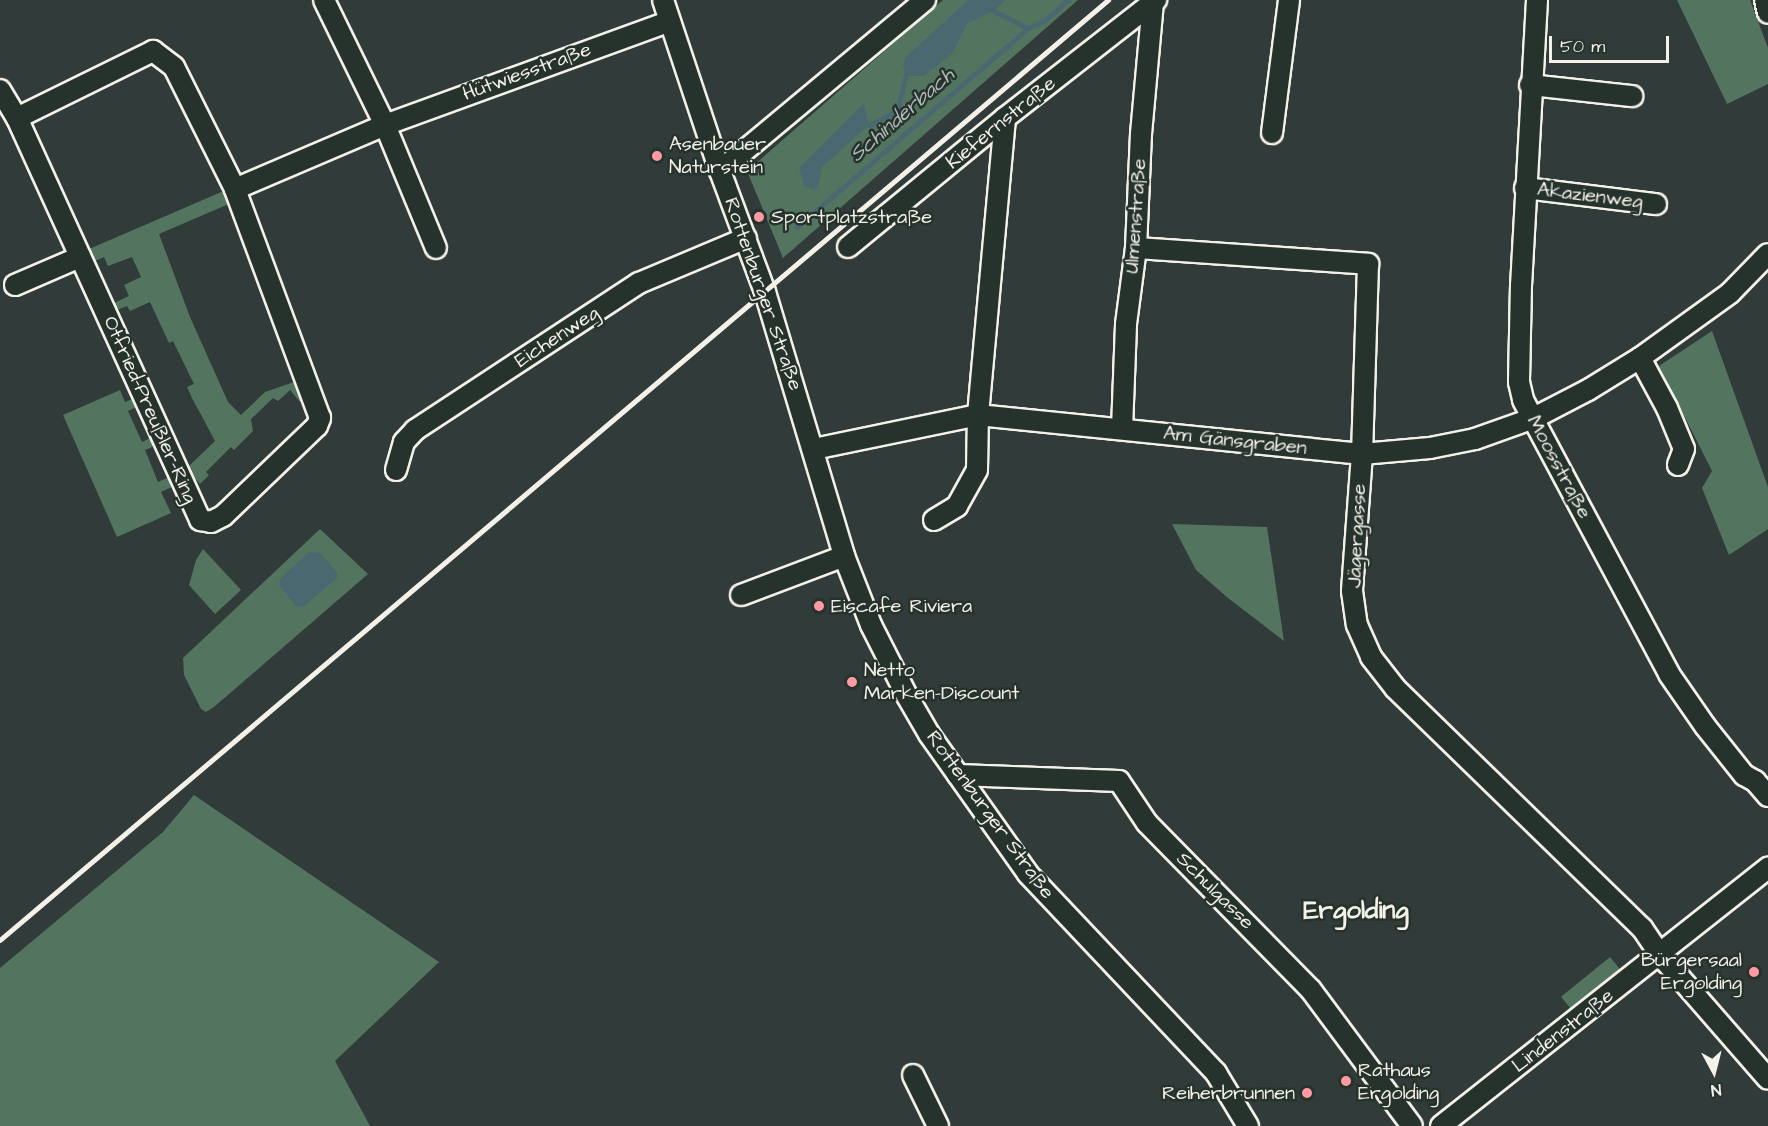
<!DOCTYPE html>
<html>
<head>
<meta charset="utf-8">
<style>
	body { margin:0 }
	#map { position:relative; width:1768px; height:1126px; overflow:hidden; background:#313b39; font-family:"Architects Daughter",sans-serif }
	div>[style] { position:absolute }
	.green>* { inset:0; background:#537560; transform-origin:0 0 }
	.water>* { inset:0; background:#4a6870 }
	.stream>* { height:4.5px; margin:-2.25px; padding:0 2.25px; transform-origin:2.25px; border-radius:2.25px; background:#4a6870 }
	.roads { filter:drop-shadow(2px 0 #f4f1e8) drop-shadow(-2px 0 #f4f1e8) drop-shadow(0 2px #f4f1e8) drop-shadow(0 -2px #f4f1e8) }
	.minor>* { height:20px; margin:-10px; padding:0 10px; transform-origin:10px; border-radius:10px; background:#26332d }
	.rail>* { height:4.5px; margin:-2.25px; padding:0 2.25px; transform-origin:2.25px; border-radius:2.25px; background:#f4f1e8 }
	.dots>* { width:16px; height:16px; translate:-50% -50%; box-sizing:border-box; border:3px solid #26332d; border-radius:50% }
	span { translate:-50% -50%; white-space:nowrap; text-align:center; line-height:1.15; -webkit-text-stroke:5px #26332d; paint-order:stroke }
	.street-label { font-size:20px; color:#f4f1e8 }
	.poi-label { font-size:20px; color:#f4f1e8 }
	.left { translate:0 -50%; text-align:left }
	.right { translate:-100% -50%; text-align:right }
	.water-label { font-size:21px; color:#b0bab8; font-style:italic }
	.district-label { font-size:26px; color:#f4f1e8; font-weight:700 }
	.north { position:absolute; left:1684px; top:1042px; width:60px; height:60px; -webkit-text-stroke:4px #26332d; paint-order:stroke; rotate:173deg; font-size:16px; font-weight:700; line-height:24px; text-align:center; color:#f4f1e8 }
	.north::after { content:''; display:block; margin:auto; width:21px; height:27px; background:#f4f1e8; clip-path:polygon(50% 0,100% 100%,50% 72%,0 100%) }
	.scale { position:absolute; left:1549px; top:36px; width:120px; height:27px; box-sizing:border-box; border:3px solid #f4f1e8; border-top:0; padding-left:8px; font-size:18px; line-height:21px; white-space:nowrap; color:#f4f1e8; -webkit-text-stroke:4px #26332d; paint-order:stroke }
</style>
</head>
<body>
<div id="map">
	<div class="green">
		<i style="clip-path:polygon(943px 0,1078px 0,783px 258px,747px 171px)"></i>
		<i style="clip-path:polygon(1677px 0,1750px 0,1768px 48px,1768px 84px,1727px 104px)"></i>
		<i style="clip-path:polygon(226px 190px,231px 203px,159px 234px,190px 317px,228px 402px,241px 415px,265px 392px,297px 381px,304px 398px,300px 402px,290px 390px,278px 401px,273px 398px,251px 419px,253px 431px,234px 450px,231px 447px,206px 472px,209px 475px,200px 484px,193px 476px,189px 466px,215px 441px,192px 398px,187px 387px,194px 384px,173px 341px,169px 343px,150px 302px,130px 311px,127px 306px,117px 310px,114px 303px,129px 296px,124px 285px,141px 277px,132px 257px,108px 266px,104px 257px,95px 261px,89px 249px)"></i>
		<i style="clip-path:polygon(1712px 331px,1768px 487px,1768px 529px,1729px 555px,1702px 488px,1712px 471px,1659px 366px)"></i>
		<i style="clip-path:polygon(120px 390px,125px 402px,138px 397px,141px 405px,128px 411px,142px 442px,155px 436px,159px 444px,145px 450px,158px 482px,172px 476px,176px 485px,161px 492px,171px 513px,117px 537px,63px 415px)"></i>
		<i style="clip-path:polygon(1172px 524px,1267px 527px,1284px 641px,1228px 598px,1196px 570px)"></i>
		<i style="clip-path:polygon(320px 529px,368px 574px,214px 707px,206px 712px,201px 709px,184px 675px,183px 658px)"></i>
		<i style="clip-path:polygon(203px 549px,241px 590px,215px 614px,189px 585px,196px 560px)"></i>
		<i style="clip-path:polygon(194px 795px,439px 962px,335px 1061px,370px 1126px,0 1126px,0 968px,163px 832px)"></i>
		<i style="left:1610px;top:957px;width:19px;height:63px;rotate:51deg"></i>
	</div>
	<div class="water">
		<i style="clip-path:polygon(968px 0,1005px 0,994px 11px,967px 24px,953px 53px,924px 76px,906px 76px,903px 66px,906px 57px)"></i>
		<i style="clip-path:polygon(864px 103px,869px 125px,822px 167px,818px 187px,814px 191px,804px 186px,799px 168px)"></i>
		<i style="clip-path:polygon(309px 552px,320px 553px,337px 572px,337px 578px,303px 607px,296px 606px,279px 585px,280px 579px)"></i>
	</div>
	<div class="stream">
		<i style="left:994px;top:11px;width:38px;rotate:27deg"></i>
		<i style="left:1028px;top:28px;width:19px;rotate:-25deg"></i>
		<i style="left:1045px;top:20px;width:30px;rotate:-41deg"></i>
		<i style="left:869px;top:125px;width:31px;rotate:-27deg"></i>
		<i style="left:897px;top:111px;width:36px;rotate:-76deg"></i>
		<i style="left:797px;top:227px;width:305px;rotate:-40.7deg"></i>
	</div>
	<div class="roads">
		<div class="minor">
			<i style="left:324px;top:0;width:139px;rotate:64deg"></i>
			<i style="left:385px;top:125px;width:133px;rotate:67.5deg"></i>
			<i style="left:663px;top:0;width:180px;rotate:71.6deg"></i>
			<i style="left:720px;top:171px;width:129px;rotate:69.6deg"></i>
			<i style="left:765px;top:292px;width:276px;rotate:73.3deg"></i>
			<i style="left:844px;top:556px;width:74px;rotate:68.6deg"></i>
			<i style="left:871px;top:625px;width:80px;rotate:63.1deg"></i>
			<i style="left:907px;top:696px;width:44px;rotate:59.9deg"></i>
			<i style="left:929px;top:734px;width:171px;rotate:54.7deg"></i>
			<i style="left:1028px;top:874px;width:274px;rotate:46.6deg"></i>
			<i style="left:1216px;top:1073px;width:62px;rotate:58.9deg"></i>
			<i style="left:1537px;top:0;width:285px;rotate:93.2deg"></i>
			<i style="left:1521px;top:285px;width:97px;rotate:91.2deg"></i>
			<i style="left:1519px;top:382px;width:18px;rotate:77deg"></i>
			<i style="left:1523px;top:400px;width:310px;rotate:61.9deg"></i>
			<i style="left:1669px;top:674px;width:63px;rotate:55.3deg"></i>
			<i style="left:1705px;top:726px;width:63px;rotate:51.5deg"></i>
			<i style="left:1744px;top:775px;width:13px;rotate:29deg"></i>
			<i style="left:1755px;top:781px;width:20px;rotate:49deg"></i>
			<i style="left:1765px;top:0;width:13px;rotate:77deg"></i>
			<i style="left:1530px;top:85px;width:103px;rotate:6.2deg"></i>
			<i style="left:0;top:90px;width:33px;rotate:59deg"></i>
			<i style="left:17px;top:118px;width:442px;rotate:65.5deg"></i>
			<i style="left:200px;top:520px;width:11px;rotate:10deg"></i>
			<i style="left:211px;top:522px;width:13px;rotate:-27deg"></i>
			<i style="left:223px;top:516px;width:130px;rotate:-43.8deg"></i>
			<i style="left:317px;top:426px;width:9px;rotate:-69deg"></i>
			<i style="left:320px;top:418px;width:244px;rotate:-110.4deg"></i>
			<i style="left:17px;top:118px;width:152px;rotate:-26.2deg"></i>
			<i style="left:153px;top:51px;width:26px;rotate:37deg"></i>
			<i style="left:174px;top:67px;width:136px;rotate:63.4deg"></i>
			<i style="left:235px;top:189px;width:163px;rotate:-23.1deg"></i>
			<i style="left:385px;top:125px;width:303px;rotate:-20deg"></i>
			<i style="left:1272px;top:133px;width:134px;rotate:-82.7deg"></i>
			<i style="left:720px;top:171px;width:267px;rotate:-39.8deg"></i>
			<i style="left:1525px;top:188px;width:132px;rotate:7deg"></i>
			<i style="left:848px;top:247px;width:203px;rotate:-39.4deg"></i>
			<i style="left:1005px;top:118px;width:192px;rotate:-38deg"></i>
			<i style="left:1136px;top:248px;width:233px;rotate:3.9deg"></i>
			<i style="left:1368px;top:264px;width:190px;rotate:91.8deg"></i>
			<i style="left:1362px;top:454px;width:137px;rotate:94.2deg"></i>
			<i style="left:1352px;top:591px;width:34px;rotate:82deg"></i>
			<i style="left:1357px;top:625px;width:35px;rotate:66deg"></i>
			<i style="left:1371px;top:657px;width:39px;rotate:52deg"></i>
			<i style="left:1395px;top:688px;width:344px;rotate:44.2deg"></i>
			<i style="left:1642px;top:928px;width:32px;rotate:56deg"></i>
			<i style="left:1660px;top:955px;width:164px;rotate:48.9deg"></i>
			<i style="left:15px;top:285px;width:71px;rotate:-23.3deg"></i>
			<i style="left:1640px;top:358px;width:57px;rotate:61.6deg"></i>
			<i style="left:1667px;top:408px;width:44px;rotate:67.5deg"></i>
			<i style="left:1684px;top:449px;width:17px;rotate:111deg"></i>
			<i style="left:1122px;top:429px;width:105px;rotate:-87.8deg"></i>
			<i style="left:1126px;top:324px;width:77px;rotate:-82.5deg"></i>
			<i style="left:1136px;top:248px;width:114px;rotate:-87.5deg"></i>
			<i style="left:1141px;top:134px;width:132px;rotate:-84.8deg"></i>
			<i style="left:814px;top:449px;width:167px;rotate:-11.7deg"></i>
			<i style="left:978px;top:415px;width:386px;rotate:5.8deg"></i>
			<i style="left:1362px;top:454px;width:68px;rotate:-5deg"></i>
			<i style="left:1430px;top:448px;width:46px;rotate:-11.3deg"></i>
			<i style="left:1475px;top:439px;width:63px;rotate:-19.6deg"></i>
			<i style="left:1534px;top:418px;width:61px;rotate:-27.4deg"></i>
			<i style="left:1588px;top:390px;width:61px;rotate:-31.6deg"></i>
			<i style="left:1640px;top:358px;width:111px;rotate:-35.8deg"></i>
			<i style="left:1730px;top:293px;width:54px;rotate:-45.7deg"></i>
			<i style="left:396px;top:470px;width:29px;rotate:-74deg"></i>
			<i style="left:404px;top:442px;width:16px;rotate:-47deg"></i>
			<i style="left:415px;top:430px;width:268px;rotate:-33.3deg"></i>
			<i style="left:639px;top:283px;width:116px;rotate:-22.8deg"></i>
			<i style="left:934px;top:520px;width:27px;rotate:-31deg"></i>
			<i style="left:957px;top:506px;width:41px;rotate:-60.9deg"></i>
			<i style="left:977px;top:470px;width:55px;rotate:-89deg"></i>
			<i style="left:978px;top:415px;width:298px;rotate:-84.8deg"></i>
			<i style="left:741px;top:595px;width:110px;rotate:-20.7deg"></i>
			<i style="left:958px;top:775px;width:161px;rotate:2.1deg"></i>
			<i style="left:1119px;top:781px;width:50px;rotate:56.3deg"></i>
			<i style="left:1147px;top:823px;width:234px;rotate:45.5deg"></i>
			<i style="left:1311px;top:990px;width:169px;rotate:53.4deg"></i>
			<i style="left:913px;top:1075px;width:57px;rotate:63.9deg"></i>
			<i style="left:1441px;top:1126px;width:417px;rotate:-38.3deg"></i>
		</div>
	</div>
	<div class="rail">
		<i style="left:0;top:940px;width:1453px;rotate:-40.31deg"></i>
	</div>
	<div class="dots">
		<i style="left:657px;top:156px;background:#ff9aa2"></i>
		<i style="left:759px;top:217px;background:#ff9aa2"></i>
		<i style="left:819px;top:606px;background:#ff9aa2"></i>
		<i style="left:852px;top:682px;background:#ff9aa2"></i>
		<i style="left:1754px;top:972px;background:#ff9aa2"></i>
		<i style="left:1346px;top:1081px;background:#ff9aa2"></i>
		<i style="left:1307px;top:1093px;background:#ff9aa2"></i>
	</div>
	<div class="street-label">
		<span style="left:527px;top:72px;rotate:-20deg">Hütwiesstraße</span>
		<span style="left:1001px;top:123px;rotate:-39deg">Kiefernstraße</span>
		<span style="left:1590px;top:196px;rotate:7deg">Akazienweg</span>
		<span style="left:1136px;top:216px;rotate:-86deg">Ulmenstraße</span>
		<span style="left:763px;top:294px;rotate:71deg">Rottenburger Straße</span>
		<span style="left:557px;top:337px;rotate:-33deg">Eichenweg</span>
		<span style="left:150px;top:410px;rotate:66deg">Otfried-Preußler-Ring</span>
		<span style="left:1235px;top:441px;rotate:6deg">Am Gänsgraben</span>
		<span style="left:1559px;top:467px;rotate:62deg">Moosstraße</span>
		<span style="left:1357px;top:536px;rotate:-87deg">Jägergasse</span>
		<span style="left:990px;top:815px;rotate:54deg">Rottenburger Straße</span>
		<span style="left:1215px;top:891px;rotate:45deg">Schulgasse</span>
		<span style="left:1563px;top:1031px;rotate:-38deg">Lindenstraße</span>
	</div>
	<div class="poi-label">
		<span class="left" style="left:669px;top:156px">Asenbauer<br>Naturstein</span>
		<span class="left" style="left:771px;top:217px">Sportplatzstraße</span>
		<span class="left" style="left:831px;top:606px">Eiscafe Riviera</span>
		<span class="left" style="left:864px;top:682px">Netto<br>Marken-Discount</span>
		<span class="right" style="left:1742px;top:972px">Bürgersaal<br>Ergolding</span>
		<span class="left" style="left:1358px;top:1082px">Rathaus<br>Ergolding</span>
		<span class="right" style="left:1295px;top:1093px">Reiherbrunnen</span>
	</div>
	<div class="water-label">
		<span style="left:902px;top:115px;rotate:-41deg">Schinderbach</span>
	</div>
	<div class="district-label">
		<span style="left:1356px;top:911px">Ergolding</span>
	</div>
	<div class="north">N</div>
	<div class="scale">50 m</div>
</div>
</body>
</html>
